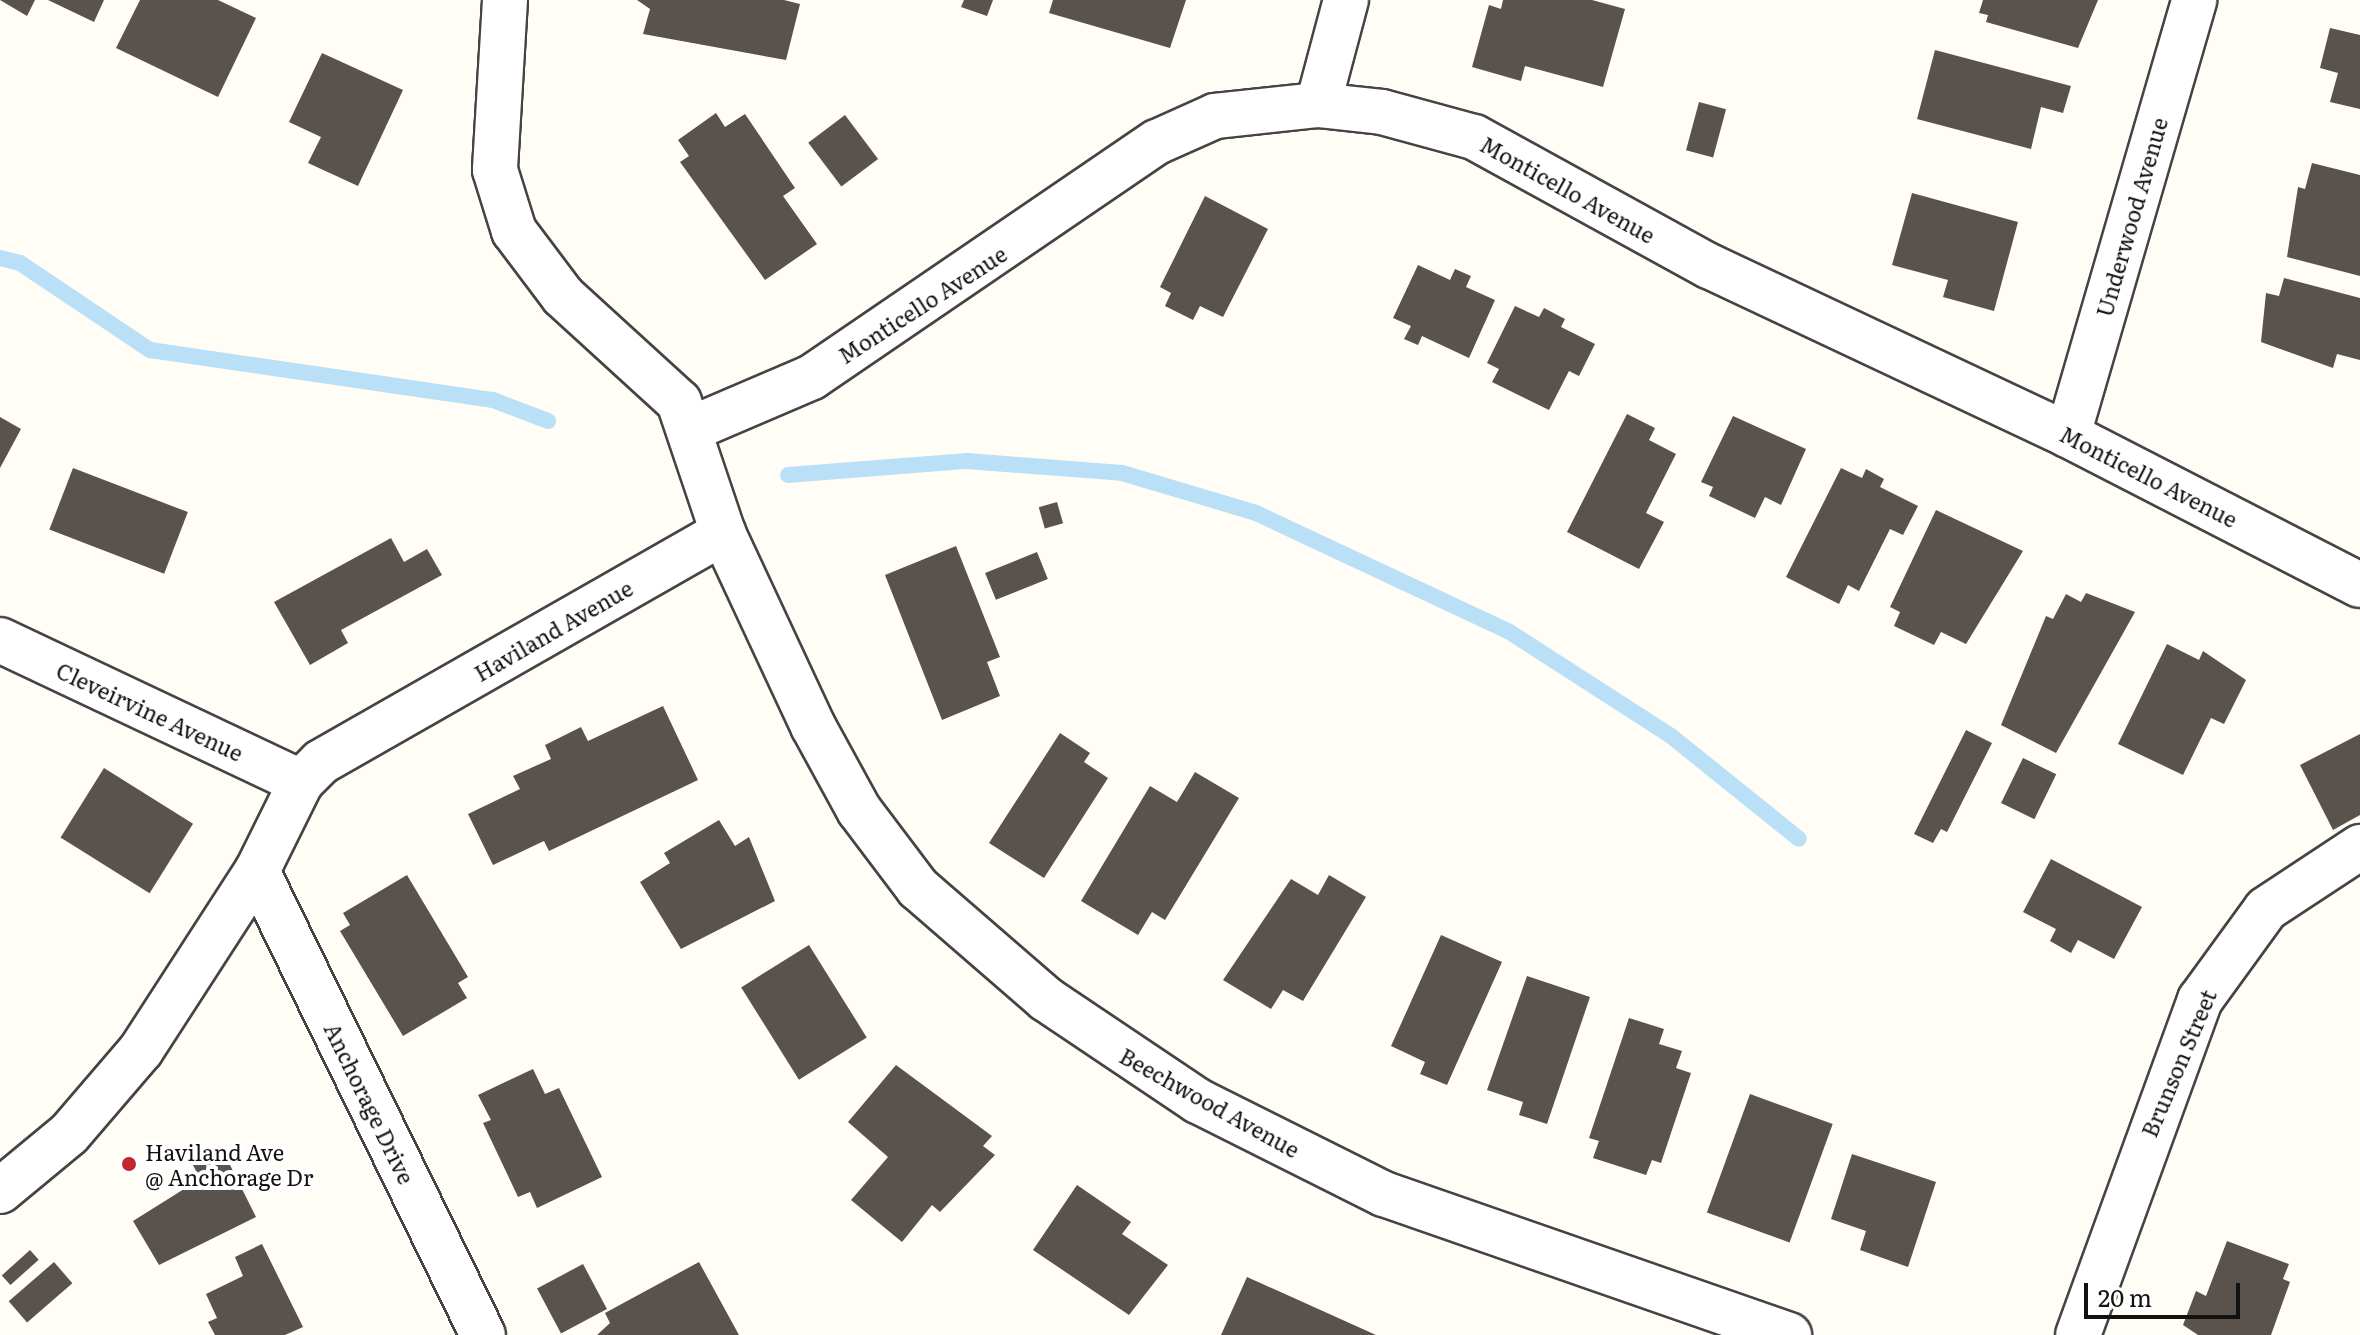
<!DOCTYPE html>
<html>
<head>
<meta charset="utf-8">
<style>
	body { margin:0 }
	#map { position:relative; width:2360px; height:1335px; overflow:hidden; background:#fffdf5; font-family:Literata,serif }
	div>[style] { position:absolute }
	.stream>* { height:16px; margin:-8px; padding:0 8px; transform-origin:8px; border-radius:8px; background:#b9e0f7 }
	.building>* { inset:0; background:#5a524d; transform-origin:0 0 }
	.roads { filter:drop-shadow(2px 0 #444) drop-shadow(-2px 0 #444) drop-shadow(0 2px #444) drop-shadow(0 -2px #444) }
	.minor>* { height:44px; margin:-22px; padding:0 22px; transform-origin:22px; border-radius:22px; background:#fff }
	.dots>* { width:22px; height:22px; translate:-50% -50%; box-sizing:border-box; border:4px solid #fff; border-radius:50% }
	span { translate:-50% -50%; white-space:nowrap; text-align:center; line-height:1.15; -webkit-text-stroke:8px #fff; paint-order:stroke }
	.street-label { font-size:22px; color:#111 }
	.poi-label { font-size:22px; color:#111 }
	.left { translate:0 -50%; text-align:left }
	.scale { position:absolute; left:2084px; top:1283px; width:156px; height:36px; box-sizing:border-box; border:4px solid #111; border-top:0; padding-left:10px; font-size:24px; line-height:28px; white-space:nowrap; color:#111; -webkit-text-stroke:6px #fff; paint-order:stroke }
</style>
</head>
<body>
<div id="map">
	<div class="stream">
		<i style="left:0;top:258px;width:21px;rotate:14deg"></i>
		<i style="left:20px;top:263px;width:156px;rotate:33.8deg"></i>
		<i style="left:150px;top:350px;width:347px;rotate:8.3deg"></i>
		<i style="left:493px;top:400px;width:59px;rotate:20.9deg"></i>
		<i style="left:788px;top:475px;width:180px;rotate:-4.5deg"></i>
		<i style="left:967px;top:461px;width:155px;rotate:4.4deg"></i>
		<i style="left:1122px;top:473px;width:140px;rotate:16.6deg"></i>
		<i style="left:1256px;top:513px;width:278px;rotate:25.1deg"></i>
		<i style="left:1508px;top:631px;width:194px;rotate:32.8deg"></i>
		<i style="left:1671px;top:736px;width:164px;rotate:38.8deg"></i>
	</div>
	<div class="building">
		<i style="clip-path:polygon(0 0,35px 0,27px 16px)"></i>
		<i style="clip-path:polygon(48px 0,104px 0,94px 22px)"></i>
		<i style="clip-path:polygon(140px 0,218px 0,256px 18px,218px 97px,116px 48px)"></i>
		<i style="clip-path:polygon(637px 0,784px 0,800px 4px,786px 60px,643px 34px,650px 9px)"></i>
		<i style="clip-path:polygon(964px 0,993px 0,987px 16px,961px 7px)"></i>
		<i style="clip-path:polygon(1053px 0,1186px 0,1170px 48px,1049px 13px)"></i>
		<i style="clip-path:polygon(1503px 0,1592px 0,1625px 9px,1603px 87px,1525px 66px,1521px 81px,1472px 67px,1489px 5px,1501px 9px)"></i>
		<i style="clip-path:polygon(1983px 0,2098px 0,2078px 48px,1986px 22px,1988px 15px,1979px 13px)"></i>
		<i style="clip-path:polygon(2330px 28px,2360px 35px,2360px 109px,2330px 102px,2338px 73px,2320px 68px)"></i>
		<i style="clip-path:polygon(1935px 50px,2071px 86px,2063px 113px,2041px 107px,2031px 149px,1917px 119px)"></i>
		<i style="clip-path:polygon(322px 53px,403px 90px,358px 186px,308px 163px,321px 137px,289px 122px)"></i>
		<i style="left:1699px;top:102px;width:28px;height:50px;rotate:15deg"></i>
		<i style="clip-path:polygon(716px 113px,725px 127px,745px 114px,795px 188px,783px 196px,817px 244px,765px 280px,680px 162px,689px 156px,678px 140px)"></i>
		<i style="left:845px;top:115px;width:55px;height:46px;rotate:53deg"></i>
		<i style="clip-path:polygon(2312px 163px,2360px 175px,2360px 276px,2287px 257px,2298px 187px,2305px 189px)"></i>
		<i style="clip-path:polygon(1912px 193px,2018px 222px,1994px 311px,1943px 297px,1948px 280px,1892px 265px)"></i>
		<i style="clip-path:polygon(1205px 196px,1268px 229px,1223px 317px,1200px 306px,1193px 320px,1165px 306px,1171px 293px,1160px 287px)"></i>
		<i style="clip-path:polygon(1418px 265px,1450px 280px,1455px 269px,1471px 276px,1466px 287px,1495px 300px,1469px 358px,1422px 336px,1418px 345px,1404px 339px,1411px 326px,1393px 318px)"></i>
		<i style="clip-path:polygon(2284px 278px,2360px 298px,2360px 360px,2337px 354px,2333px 368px,2261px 342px,2266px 293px,2279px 296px)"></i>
		<i style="clip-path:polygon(1515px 306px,1539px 317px,1544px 308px,1565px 319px,1561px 327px,1595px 344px,1579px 376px,1569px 371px,1549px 410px,1492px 382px,1499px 369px,1487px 363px)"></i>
		<i style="clip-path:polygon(1627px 414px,1655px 428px,1649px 440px,1676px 454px,1646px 513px,1664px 522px,1639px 569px,1567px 532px)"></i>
		<i style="clip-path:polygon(1733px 416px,1806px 449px,1781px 505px,1765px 497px,1755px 518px,1709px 496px,1713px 487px,1701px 482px)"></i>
		<i style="clip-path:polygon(0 417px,21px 429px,0 468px)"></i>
		<i style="left:73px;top:468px;width:123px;height:66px;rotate:21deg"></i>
		<i style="clip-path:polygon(1841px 468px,1862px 478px,1866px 469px,1884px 479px,1880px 487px,1918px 506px,1903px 535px,1890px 529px,1859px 591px,1848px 585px,1839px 604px,1786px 577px)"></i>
		<i style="left:1057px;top:502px;width:22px;height:19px;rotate:74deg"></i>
		<i style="clip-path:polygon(1936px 510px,2023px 551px,1966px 644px,1941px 632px,1934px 645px,1894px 626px,1900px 612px,1890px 607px)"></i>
		<i style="clip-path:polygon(391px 538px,404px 562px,427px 549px,442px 575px,341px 630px,348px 643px,310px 665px,274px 602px)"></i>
		<i style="clip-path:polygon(956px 546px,1000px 657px,987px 662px,1000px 696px,942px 720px,885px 575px)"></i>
		<i style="left:1037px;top:552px;width:29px;height:56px;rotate:68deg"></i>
		<i style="clip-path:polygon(2086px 593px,2135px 612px,2056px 753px,2001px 725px,2046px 616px,2053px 619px,2066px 594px,2081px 602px)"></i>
		<i style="clip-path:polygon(2167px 644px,2199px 660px,2203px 651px,2246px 680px,2224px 724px,2211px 718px,2183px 775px,2118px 744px)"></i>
		<i style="clip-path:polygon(663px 706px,698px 780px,549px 851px,544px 841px,493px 865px,468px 814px,520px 789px,513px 776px,551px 759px,545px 745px,581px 727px,588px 741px)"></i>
		<i style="clip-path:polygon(1966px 730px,1992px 743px,1947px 832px,1941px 829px,1933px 843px,1914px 834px)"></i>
		<i style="clip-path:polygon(1060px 733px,1090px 753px,1084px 762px,1108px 778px,1044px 878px,989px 843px)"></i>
		<i style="clip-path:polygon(2360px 734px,2360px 815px,2333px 830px,2300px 765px)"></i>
		<i style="left:2023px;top:758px;width:37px;height:50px;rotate:26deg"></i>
		<i style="left:104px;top:768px;width:105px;height:82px;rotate:32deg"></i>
		<i style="clip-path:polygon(1195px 772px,1239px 798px,1165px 920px,1152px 912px,1138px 935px,1081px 901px,1150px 786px,1177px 802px)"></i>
		<i style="clip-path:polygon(719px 820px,735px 846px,749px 837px,775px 901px,681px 949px,640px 882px,670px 863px,664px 853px)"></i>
		<i style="clip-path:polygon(2051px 859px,2142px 907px,2114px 959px,2078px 940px,2071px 953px,2050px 941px,2056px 929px,2023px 912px)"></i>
		<i style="clip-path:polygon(407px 875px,468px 977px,458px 983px,467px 998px,403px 1036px,340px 931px,350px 925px,343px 913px)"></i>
		<i style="clip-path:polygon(1329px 875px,1366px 897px,1303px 1001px,1283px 990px,1271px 1009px,1223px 980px,1291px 879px,1318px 895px)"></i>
		<i style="clip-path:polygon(1441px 935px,1502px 962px,1447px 1085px,1420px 1074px,1425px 1062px,1391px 1046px)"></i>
		<i style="left:809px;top:945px;width:109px;height:80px;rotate:58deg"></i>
		<i style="clip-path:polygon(1527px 976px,1590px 997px,1547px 1124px,1519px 1115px,1523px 1102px,1487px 1090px)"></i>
		<i style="clip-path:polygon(1629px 1018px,1664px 1029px,1659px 1044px,1682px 1051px,1676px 1068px,1691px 1073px,1661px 1163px,1652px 1160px,1646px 1175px,1593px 1158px,1599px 1141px,1589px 1138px)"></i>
		<i style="clip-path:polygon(896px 1065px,992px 1136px,983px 1146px,995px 1155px,940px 1212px,932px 1205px,902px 1242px,851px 1200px,888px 1157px,848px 1122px)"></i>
		<i style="clip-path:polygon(533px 1069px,545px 1094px,559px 1088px,602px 1177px,537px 1208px,530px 1192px,518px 1197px,483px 1123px,491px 1120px,478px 1095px)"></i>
		<i style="left:1750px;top:1094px;width:88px;height:126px;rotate:20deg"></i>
		<i style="clip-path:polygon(221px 1147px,256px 1217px,159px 1265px,133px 1221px,200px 1179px,191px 1161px)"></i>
		<i style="clip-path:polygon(1852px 1154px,1936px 1182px,1908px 1267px,1860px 1250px,1866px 1231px,1831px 1219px)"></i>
		<i style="clip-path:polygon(1077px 1185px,1131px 1222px,1122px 1234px,1168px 1265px,1129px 1315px,1033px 1250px)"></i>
		<i style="clip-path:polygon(2227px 1241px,2289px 1264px,2283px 1279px,2290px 1282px,2271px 1335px,2198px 1335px,2183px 1325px,2196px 1291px,2206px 1296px)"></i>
		<i style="clip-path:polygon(262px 1244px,303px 1327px,285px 1335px,215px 1335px,208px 1322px,217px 1318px,206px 1294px,243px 1276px,235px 1257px)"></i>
		<i style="left:30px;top:1250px;width:13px;height:38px;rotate:48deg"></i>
		<i style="left:54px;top:1262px;width:28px;height:60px;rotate:49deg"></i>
		<i style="clip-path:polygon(699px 1262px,739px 1335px,597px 1335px,610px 1323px,605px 1313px)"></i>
		<i style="left:583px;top:1264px;width:51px;height:52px;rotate:62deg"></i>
		<i style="clip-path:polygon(1247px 1277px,1376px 1335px,1221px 1335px)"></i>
	</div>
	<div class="roads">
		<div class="minor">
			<i style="left:505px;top:0;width:170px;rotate:93.4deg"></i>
			<i style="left:495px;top:170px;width:64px;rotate:72.7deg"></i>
			<i style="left:514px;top:231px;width:81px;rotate:53deg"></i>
			<i style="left:563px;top:296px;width:157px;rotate:42.4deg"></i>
			<i style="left:679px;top:402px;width:138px;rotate:71.4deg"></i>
			<i style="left:723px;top:533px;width:213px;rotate:65deg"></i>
			<i style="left:813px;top:726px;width:96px;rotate:61.3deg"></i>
			<i style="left:859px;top:810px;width:98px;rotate:52.9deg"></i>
			<i style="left:918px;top:888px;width:169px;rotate:40.9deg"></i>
			<i style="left:1046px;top:999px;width:183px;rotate:33.9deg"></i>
			<i style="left:1198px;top:1101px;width:208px;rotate:26.6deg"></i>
			<i style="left:1384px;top:1194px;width:429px;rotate:19.2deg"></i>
			<i style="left:1318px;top:105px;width:109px;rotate:-75.1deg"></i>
			<i style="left:693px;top:428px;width:129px;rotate:-23.2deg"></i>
			<i style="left:812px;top:377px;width:417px;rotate:-34.3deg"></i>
			<i style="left:1157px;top:142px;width:64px;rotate:-24.1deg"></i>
			<i style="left:1215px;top:116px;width:104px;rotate:-6.1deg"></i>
			<i style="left:1318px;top:105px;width:64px;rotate:6.2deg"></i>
			<i style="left:1382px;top:112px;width:95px;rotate:15.2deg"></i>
			<i style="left:1474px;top:137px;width:268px;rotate:28.8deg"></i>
			<i style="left:1709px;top:266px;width:397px;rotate:25.2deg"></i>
			<i style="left:2068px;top:435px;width:328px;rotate:27.2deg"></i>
			<i style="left:2068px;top:435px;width:453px;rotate:-73.8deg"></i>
			<i style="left:0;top:640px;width:333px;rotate:25.3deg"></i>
			<i style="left:257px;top:871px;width:516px;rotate:64.03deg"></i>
			<i style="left:0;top:1191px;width:89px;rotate:-39.6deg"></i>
			<i style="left:69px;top:1134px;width:111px;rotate:-49.4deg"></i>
			<i style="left:141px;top:1050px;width:213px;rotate:-57.1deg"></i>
			<i style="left:257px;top:871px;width:99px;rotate:-63.7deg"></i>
			<i style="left:301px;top:782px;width:28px;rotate:-45deg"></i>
			<i style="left:321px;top:762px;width:463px;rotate:-29.7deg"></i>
			<i style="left:2078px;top:1335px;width:357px;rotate:-70deg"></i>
			<i style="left:2200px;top:1000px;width:112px;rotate:-54deg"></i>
			<i style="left:2266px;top:909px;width:113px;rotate:-33.4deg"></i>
		</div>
	</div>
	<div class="dots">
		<i style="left:129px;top:1164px;background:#c4262e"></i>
	</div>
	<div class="street-label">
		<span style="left:1568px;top:189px;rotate:29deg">Monticello Avenue</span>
		<span style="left:2131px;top:217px;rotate:-74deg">Underwood Avenue</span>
		<span style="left:922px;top:304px;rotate:-33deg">Monticello Avenue</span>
		<span style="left:2149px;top:476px;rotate:27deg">Monticello Avenue</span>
		<span style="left:553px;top:630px;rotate:-30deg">Haviland Avenue</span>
		<span style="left:150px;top:711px;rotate:25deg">Cleveirvine Avenue</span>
		<span style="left:2178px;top:1063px;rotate:-67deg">Brunson Street</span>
		<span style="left:1210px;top:1102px;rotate:29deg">Beechwood Avenue</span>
		<span style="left:370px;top:1103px;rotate:64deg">Anchorage Drive</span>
	</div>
	<div class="poi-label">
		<span class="left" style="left:145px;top:1164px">Haviland Ave<br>@ Anchorage Dr</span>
	</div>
	<div class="scale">20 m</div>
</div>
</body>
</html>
